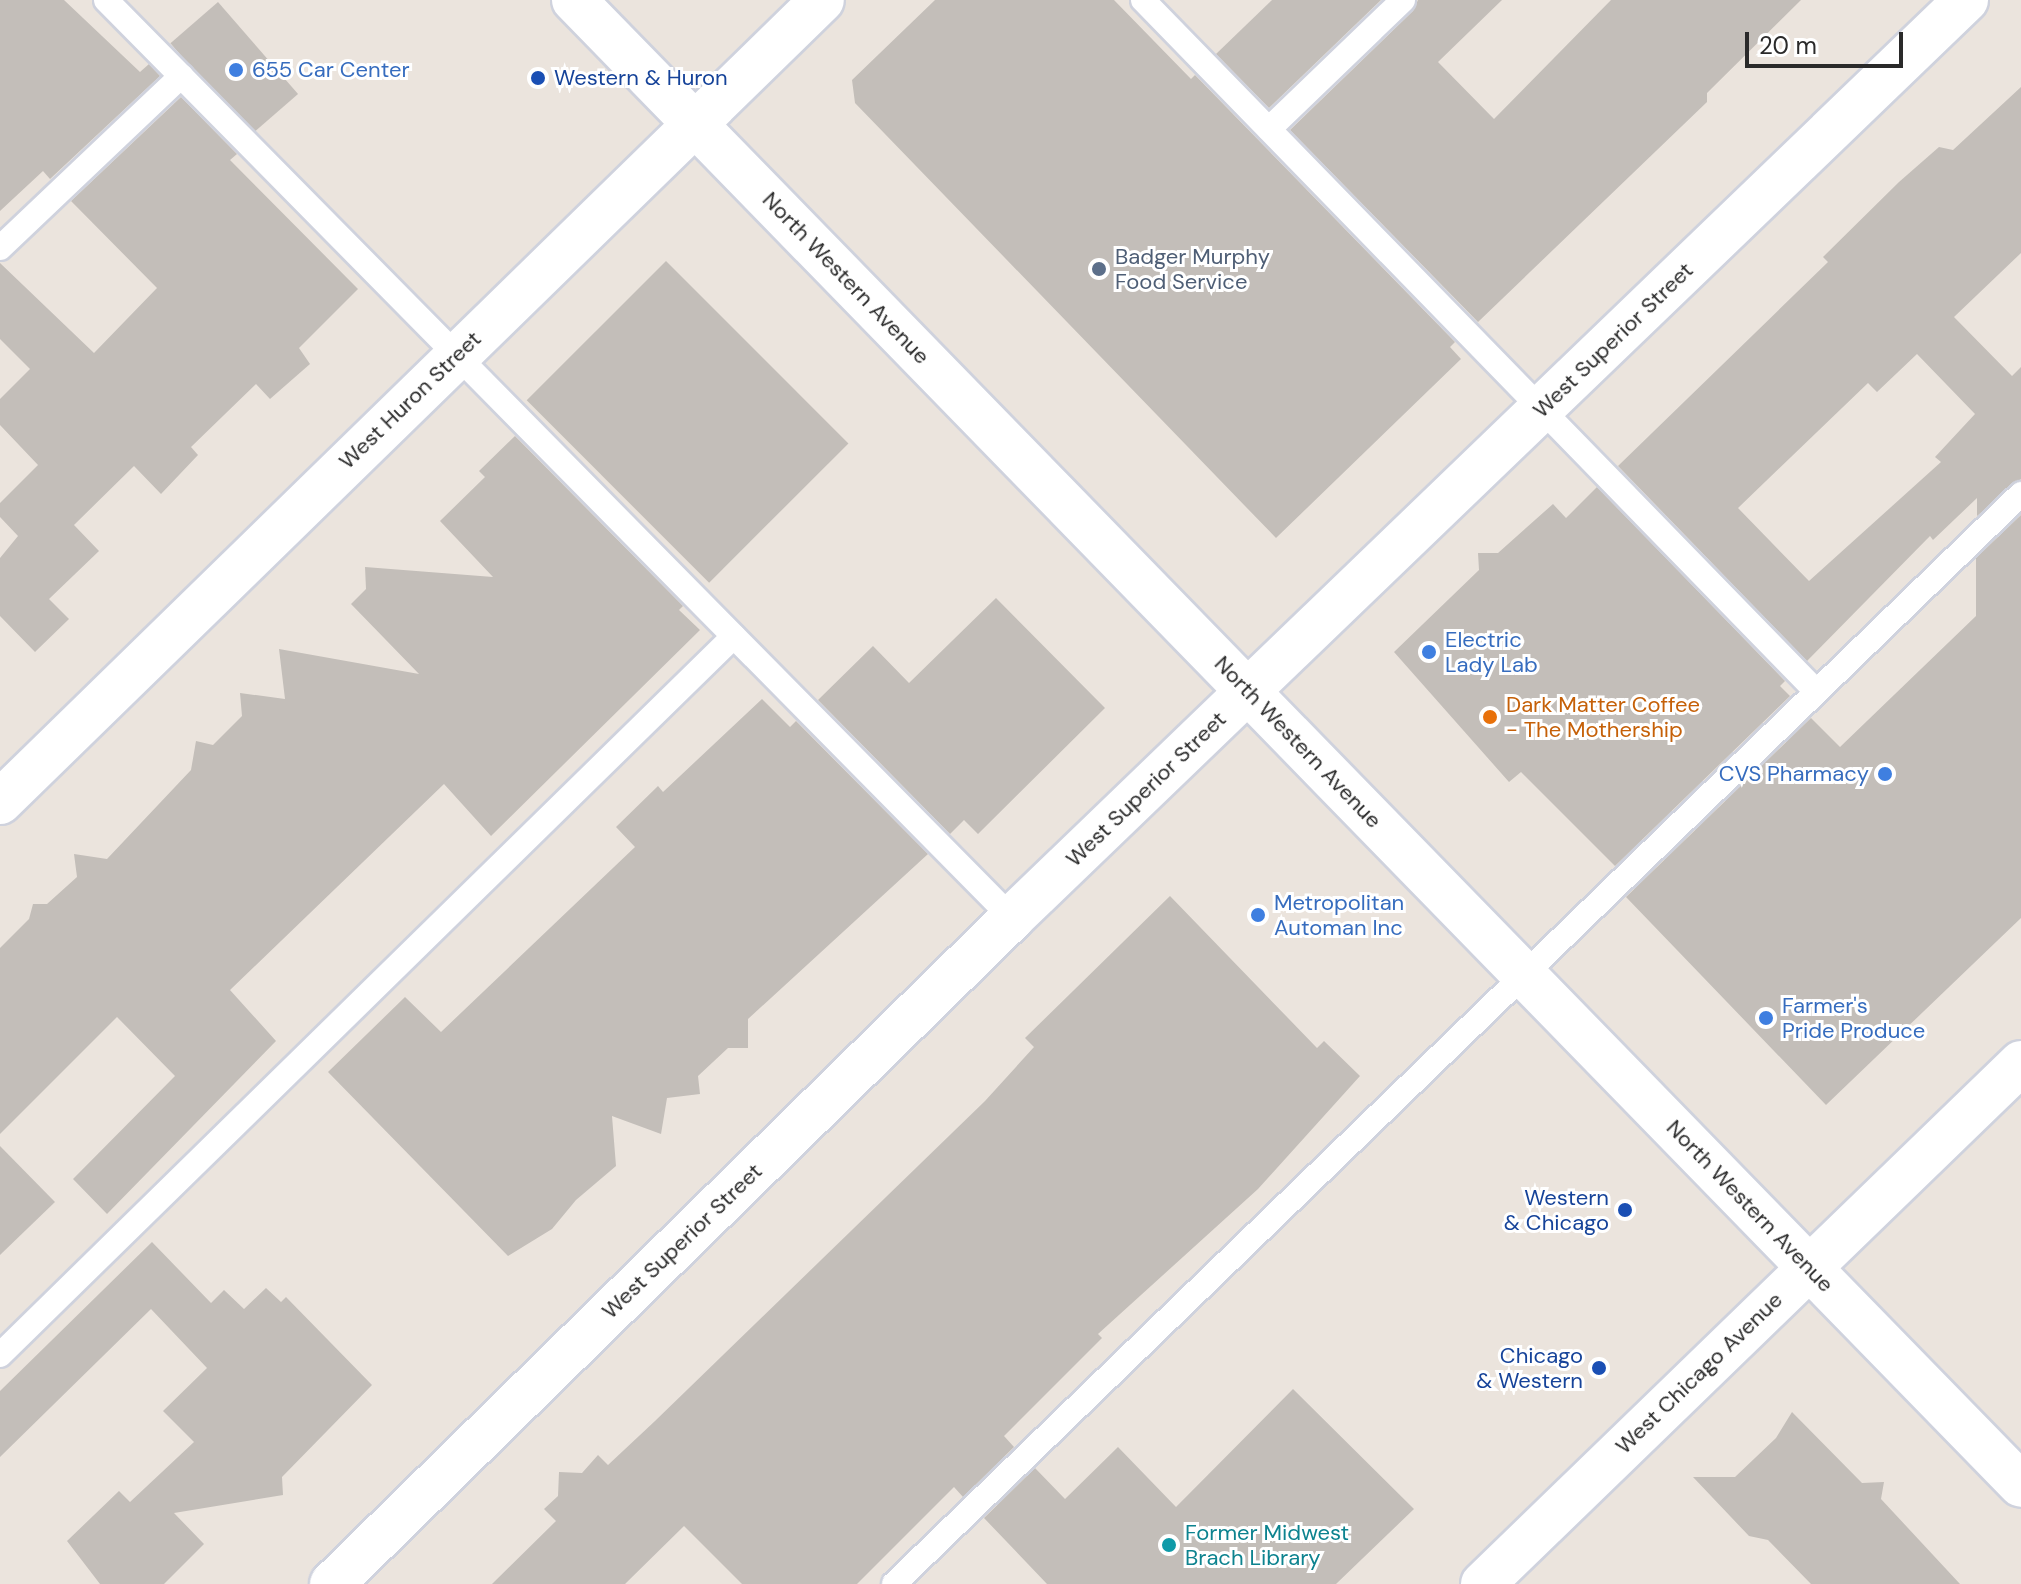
<!DOCTYPE html>
<html>
<head>
<meta charset="utf-8">
<style>
	body { margin:0 }
	#map { position:relative; width:2021px; height:1584px; overflow:hidden; background:#ebe4dd; font-family:"DM Sans",sans-serif }
	div>[style] { position:absolute }
	.building>* { inset:0; background:#c3beb9; transform-origin:0 0 }
	.roads { filter:drop-shadow(2px 0 #cfd2dd) drop-shadow(-2px 0 #cfd2dd) drop-shadow(0 2px #cfd2dd) drop-shadow(0 -2px #cfd2dd) }
	.service>* { height:24px; margin:-12px; padding:0 12px; transform-origin:12px; border-radius:12px; background:#fff }
	.minor>* { height:44px; margin:-22px; padding:0 22px; transform-origin:22px; border-radius:22px; background:#fff }
	.secondary>* { height:44px; margin:-22px; padding:0 22px; transform-origin:22px; border-radius:22px; background:#fff }
	.dots>* { width:22px; height:22px; translate:-50% -50%; box-sizing:border-box; border:4px solid #fff; border-radius:50% }
	span { translate:-50% -50%; white-space:nowrap; text-align:center; line-height:1.15; -webkit-text-stroke:6px #fff; paint-order:stroke }
	.shop-label { font-size:22px; color:#366cbe }
	.left { translate:0 -50%; text-align:left }
	.right { translate:-100% -50%; text-align:right }
	.transit-label { font-size:22px; color:#164399 }
	.service-label { font-size:22px; color:#4e5e75 }
	.street-label { font-size:22px; color:#2a2a2a }
	.food-label { font-size:22px; color:#c56008 }
	.culture-label { font-size:22px; color:#0d838f }
	.scale { position:absolute; left:1745px; top:32px; width:158px; height:36px; box-sizing:border-box; border:4px solid #2a2a2a; border-top:0; padding-left:10px; font-size:24px; line-height:28px; white-space:nowrap; color:#2a2a2a; -webkit-text-stroke:6px #fff; paint-order:stroke }
</style>
</head>
<body>
<div id="map">
	<div class="building">
		<i style="clip-path:polygon(0 0,64px 0,140px 72px,149px 64px,160px 76px,50px 179px,43px 171px,0 211px)"></i>
		<i style="clip-path:polygon(935px 0,1114px 0,1191px 79px,1195px 75px,1455px 342px,1450px 347px,1461px 359px,1276px 538px,855px 103px,852px 80px)"></i>
		<i style="clip-path:polygon(1272px 0,1381px 0,1269px 108px,1216px 54px)"></i>
		<i style="clip-path:polygon(1418px 0,1502px 0,1438px 62px,1494px 119px,1611px 0,1801px 0,1707px 93px,1707px 102px,1478px 322px,1290px 130px,1413px 11px)"></i>
		<i style="left:218px;top:2px;width:122px;height:63px;rotate:49deg"></i>
		<i style="clip-path:polygon(evenodd,2021px 87px,2021px 253px,1954px 317px,2012px 376px,2021px 367px,2021px 479px,1977px 516px,1977px 498px,1933px 540px,1930px 536px,1807px 661px,1618px 466px,1828px 262px,1823px 257px,1899px 182px,1939px 147px,1953px 150px,2021px 87px,1917px 354px,1975px 414px,1935px 457px,1941px 462px,1809px 581px,1738px 508px,1868px 383px,1877px 392px,1917px 354px)"></i>
		<i style="clip-path:polygon(181px 97px,237px 154px,230px 160px,358px 289px,299px 348px,310px 364px,270px 399px,256px 384px,191px 447px,198px 455px,161px 494px,134px 466px,74px 525px,99px 551px,49px 599px,69px 619px,35px 652px,0 616px,0 558px,18px 536px,0 517px,0 503px,38px 465px,0 425px,0 399px,30px 369px,0 339px,0 263px,94px 353px,157px 288px,71px 201px)"></i>
		<i style="left:666px;top:261px;width:258px;height:197px;rotate:45deg"></i>
		<i style="clip-path:polygon(515px 436px,683px 606px,679px 610px,700px 630px,491px 836px,444px 784px,230px 990px,276px 1041px,107px 1214px,73px 1179px,175px 1076px,117px 1017px,0 1134px,0 948px,29px 919px,33px 904px,47px 904px,77px 877px,74px 854px,107px 859px,191px 770px,196px 741px,213px 745px,242px 716px,240px 693px,285px 699px,279px 649px,419px 674px,351px 604px,366px 589px,365px 567px,493px 577px,440px 521px,485px 477px,479px 471px)"></i>
		<i style="clip-path:polygon(1597px 487px,1785px 681px,1780px 686px,1790px 696px,1615px 866px,1521px 772px,1509px 782px,1394px 652px,1479px 570px,1478px 553px,1498px 553px,1553px 504px,1566px 518px)"></i>
		<i style="clip-path:polygon(2021px 515px,2021px 918px,1826px 1105px,1626px 897px,1811px 718px,1840px 747px,1976px 616px,1976px 558px)"></i>
		<i style="clip-path:polygon(996px 598px,1105px 708px,978px 834px,964px 820px,950px 834px,818px 700px,873px 646px,909px 683px)"></i>
		<i style="clip-path:polygon(762px 699px,790px 727px,796px 721px,928px 854px,748px 1019px,748px 1048px,728px 1048px,698px 1076px,700px 1094px,667px 1098px,661px 1134px,612px 1116px,616px 1166px,576px 1200px,552px 1229px,508px 1256px,328px 1072px,405px 997px,441px 1032px,635px 847px,616px 827px,658px 786px,663px 792px)"></i>
		<i style="clip-path:polygon(1170px 896px,1317px 1048px,1324px 1041px,1360px 1076px,1258px 1189px,1098px 1334px,1102px 1338px,1004px 1436px,1014px 1447px,963px 1497px,954px 1487px,857px 1584px,742px 1584px,684px 1526px,625px 1584px,492px 1584px,556px 1521px,544px 1509px,558px 1496px,559px 1472px,582px 1473px,598px 1455px,608px 1465px,655px 1421px,985px 1101px,1034px 1047px,1025px 1038px)"></i>
		<i style="clip-path:polygon(0 1146px,55px 1202px,0 1255px)"></i>
		<i style="clip-path:polygon(152px 1242px,211px 1303px,224px 1290px,244px 1309px,266px 1288px,281px 1302px,286px 1297px,372px 1385px,282px 1477px,283px 1495px,174px 1513px,204px 1544px,164px 1584px,100px 1584px,67px 1541px,119px 1491px,130px 1502px,194px 1442px,163px 1411px,207px 1368px,151px 1309px,0 1457px,0 1391px)"></i>
		<i style="clip-path:polygon(1293px 1389px,1414px 1509px,1336px 1584px,1047px 1584px,984px 1518px,1035px 1468px,1065px 1499px,1118px 1447px,1176px 1507px)"></i>
		<i style="clip-path:polygon(1792px 1412px,1862px 1483px,1884px 1482px,1881px 1499px,1960px 1584px,1811px 1584px,1768px 1540px,1749px 1536px,1693px 1477px,1735px 1477px,1776px 1438px)"></i>
	</div>
	<div class="roads">
		<div class="service">
			<i style="left:106px;top:0;width:1290px;rotate:45.38deg"></i>
			<i style="left:1143px;top:0;width:965px;rotate:45.76deg"></i>
			<i style="left:1269px;top:129px;width:186px;rotate:-43.9deg"></i>
			<i style="left:0;top:248px;width:250px;rotate:-43.5deg"></i>
			<i style="left:0;top:1355px;width:1027px;rotate:-44.41deg"></i>
			<i style="left:894px;top:1584px;width:1568px;rotate:-44.04deg"></i>
		</div>
		<div class="minor">
			<i style="left:0;top:802px;width:1148px;rotate:-44.29deg"></i>
			<i style="left:332px;top:1584px;width:952px;rotate:-44.4deg"></i>
			<i style="left:1012px;top:918px;width:1324px;rotate:-43.9deg"></i>
		</div>
		<div class="secondary">
			<i style="left:574px;top:0;width:2073px;rotate:45.74deg"></i>
			<i style="left:1483px;top:1584px;width:749px;rotate:-44.08deg"></i>
		</div>
	</div>
	<div class="dots">
		<i style="left:236px;top:70px;background:#3f7fe0"></i>
		<i style="left:538px;top:78px;background:#1a4fb4"></i>
		<i style="left:1099px;top:269px;background:#5c6f8a"></i>
		<i style="left:1429px;top:652px;background:#3f7fe0"></i>
		<i style="left:1490px;top:717px;background:#e8710a"></i>
		<i style="left:1885px;top:774px;background:#3f7fe0"></i>
		<i style="left:1258px;top:915px;background:#3f7fe0"></i>
		<i style="left:1766px;top:1018px;background:#3f7fe0"></i>
		<i style="left:1625px;top:1210px;background:#1a4fb4"></i>
		<i style="left:1599px;top:1368px;background:#1a4fb4"></i>
		<i style="left:1169px;top:1545px;background:#0f9aa8"></i>
	</div>
	<div class="shop-label">
		<span class="left" style="left:252px;top:70px">655 Car Center</span>
		<span class="left" style="left:1445px;top:652px">Electric<br>Lady Lab</span>
		<span class="right" style="left:1869px;top:774px">CVS Pharmacy</span>
		<span class="left" style="left:1274px;top:915px">Metropolitan<br>Automan Inc</span>
		<span class="left" style="left:1782px;top:1018px">Farmer's<br>Pride Produce</span>
	</div>
	<div class="transit-label">
		<span class="left" style="left:554px;top:78px">Western &amp; Huron</span>
		<span class="right" style="left:1609px;top:1210px">Western<br>&amp; Chicago</span>
		<span class="right" style="left:1583px;top:1368px">Chicago<br>&amp; Western</span>
	</div>
	<div class="service-label">
		<span class="left" style="left:1115px;top:269px">Badger Murphy<br>Food Service</span>
	</div>
	<div class="street-label">
		<span style="left:846px;top:278px;rotate:46deg">North Western Avenue</span>
		<span style="left:1613px;top:340px;rotate:-44deg">West Superior Street</span>
		<span style="left:410px;top:400px;rotate:-44deg">West Huron Street</span>
		<span style="left:1298px;top:742px;rotate:46deg">North Western Avenue</span>
		<span style="left:1146px;top:789px;rotate:-44deg">West Superior Street</span>
		<span style="left:1750px;top:1206px;rotate:46deg">North Western Avenue</span>
		<span style="left:682px;top:1241px;rotate:-44deg">West Superior Street</span>
		<span style="left:1699px;top:1373px;rotate:-44deg">West Chicago Avenue</span>
	</div>
	<div class="food-label">
		<span class="left" style="left:1506px;top:717px">Dark Matter Coffee<br>- The Mothership</span>
	</div>
	<div class="culture-label">
		<span class="left" style="left:1185px;top:1545px">Former Midwest<br>Brach Library</span>
	</div>
	<div class="scale">20 m</div>
</div>
</body>
</html>
